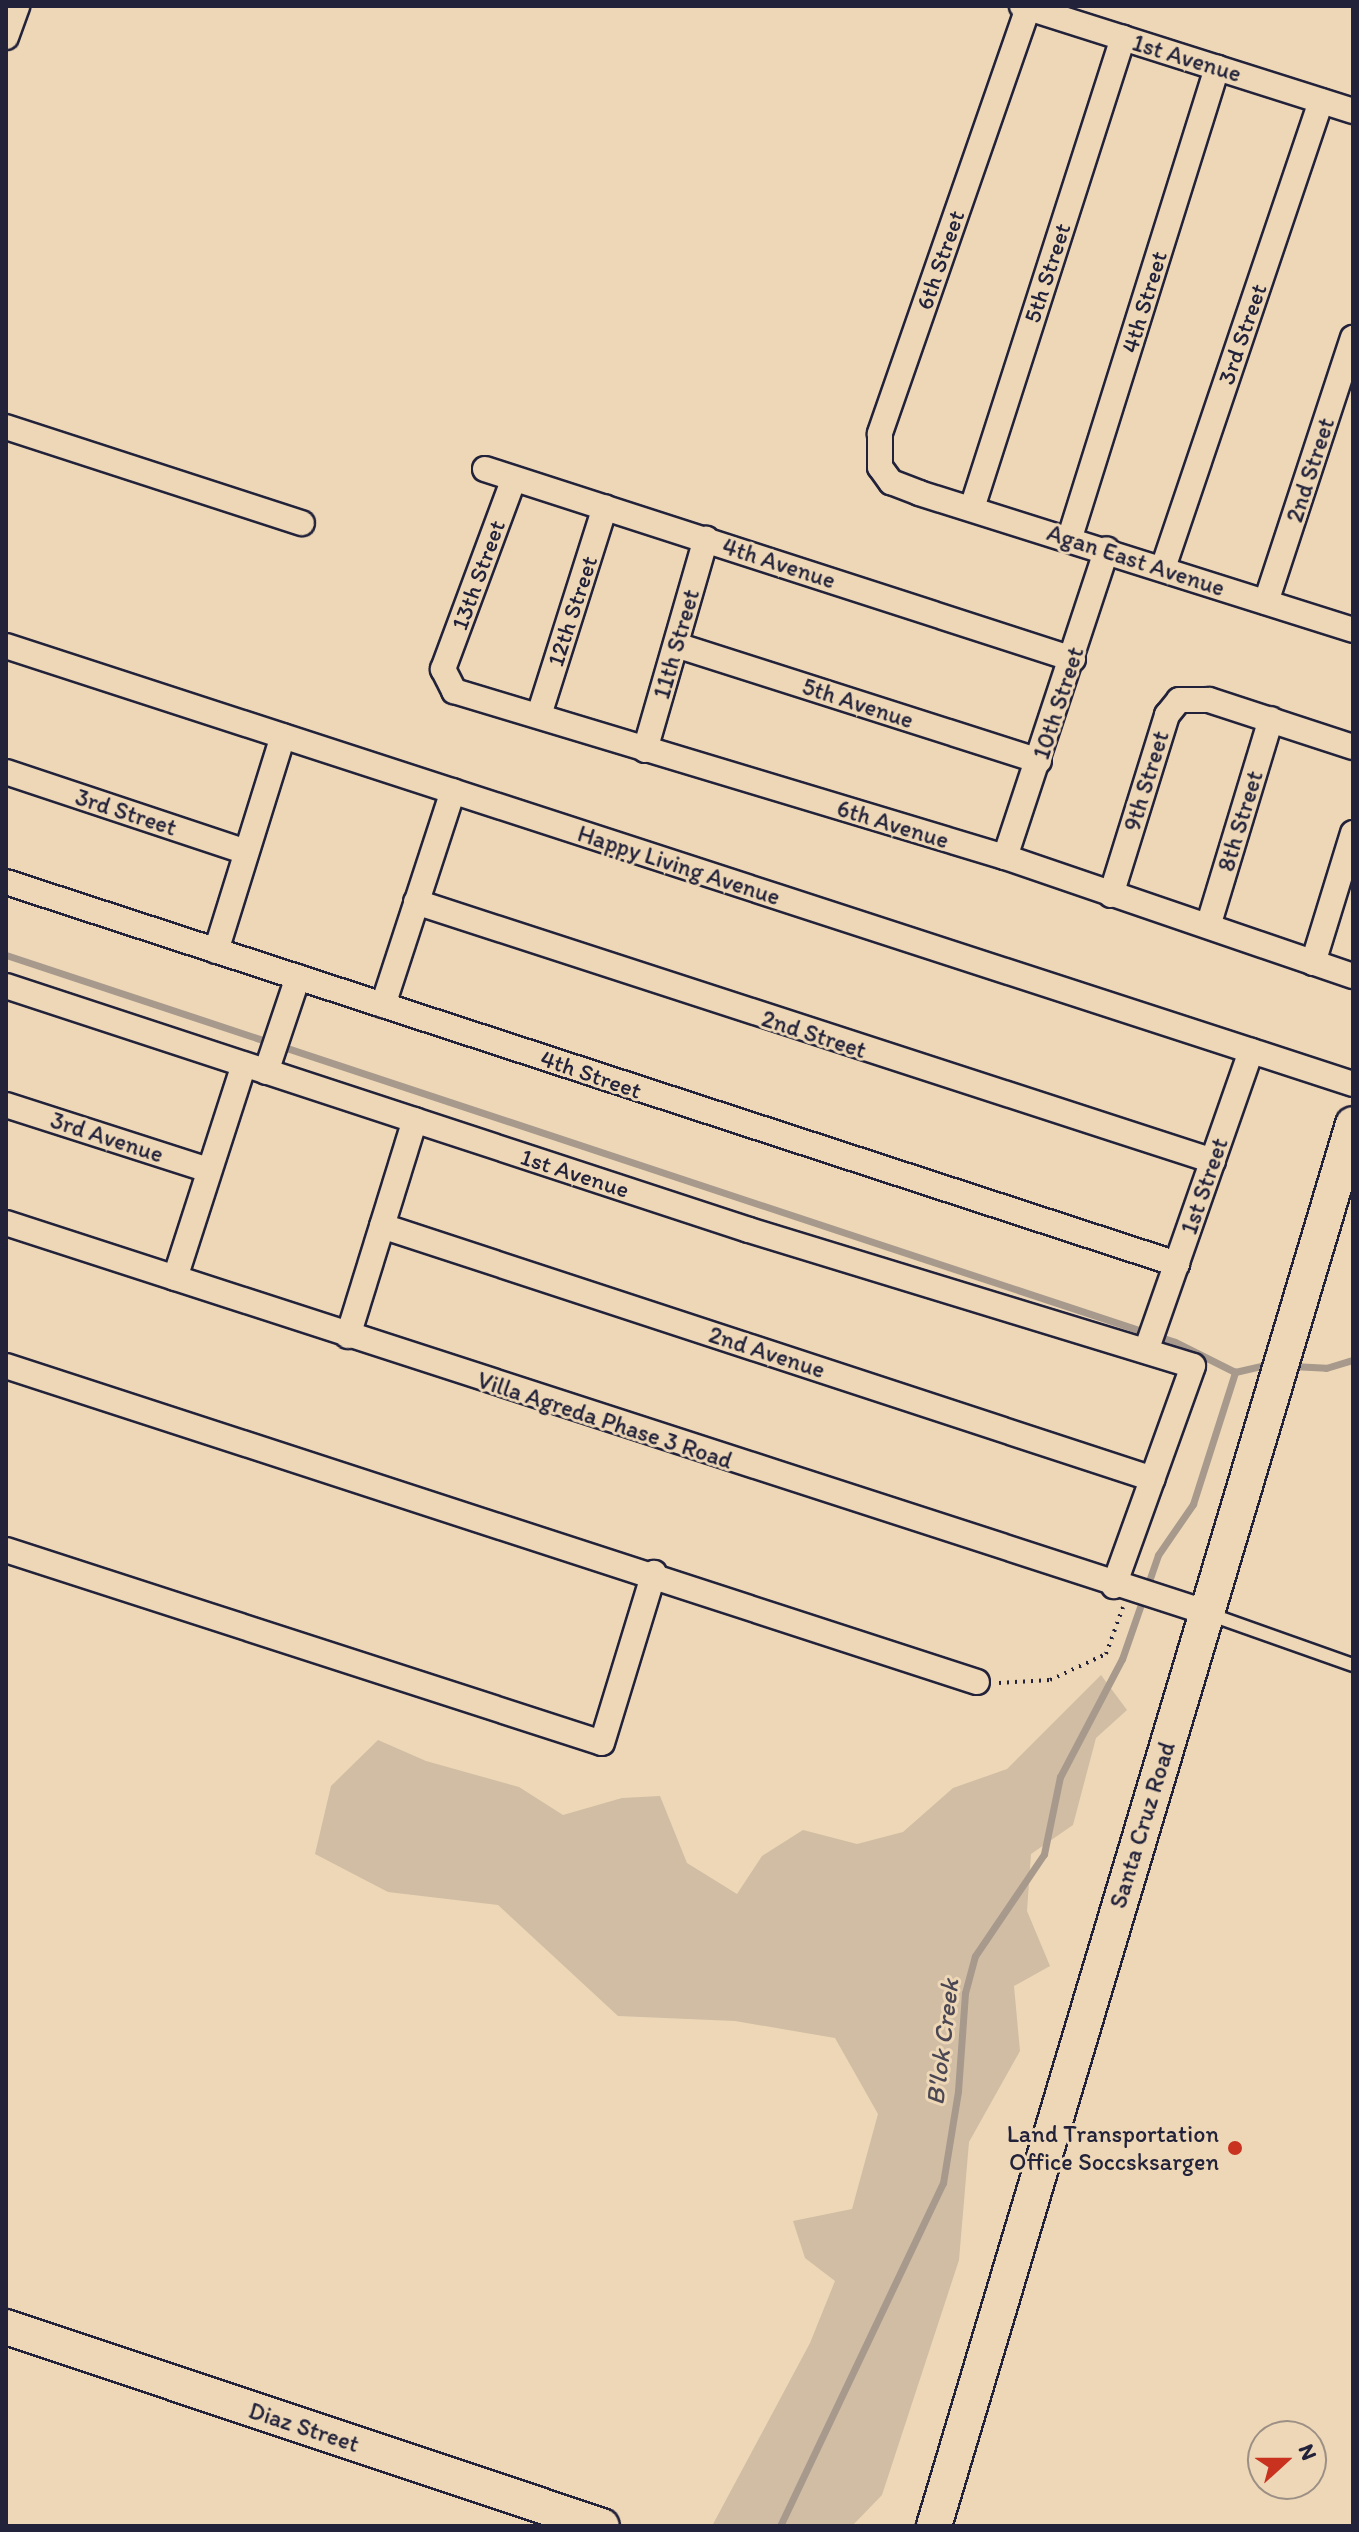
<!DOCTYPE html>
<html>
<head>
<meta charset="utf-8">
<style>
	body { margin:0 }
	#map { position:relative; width:1359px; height:2532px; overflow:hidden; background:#edd7b6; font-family:Itim,sans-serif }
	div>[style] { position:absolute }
	.green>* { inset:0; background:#d0bda4 }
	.stream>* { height:7px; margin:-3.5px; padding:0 3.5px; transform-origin:3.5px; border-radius:3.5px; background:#a7998c }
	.path>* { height:4px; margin-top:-2px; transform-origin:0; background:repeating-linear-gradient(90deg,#22223b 0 2px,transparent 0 8px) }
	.roads { filter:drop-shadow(2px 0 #22223b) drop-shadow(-2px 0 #22223b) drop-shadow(0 2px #22223b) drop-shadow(0 -2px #22223b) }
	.lane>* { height:12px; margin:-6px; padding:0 6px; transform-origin:6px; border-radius:6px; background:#edd7b6 }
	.street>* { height:24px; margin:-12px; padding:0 12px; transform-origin:12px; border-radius:12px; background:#edd7b6 }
	.secondary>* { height:34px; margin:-17px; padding:0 17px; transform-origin:17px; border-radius:17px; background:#edd7b6 }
	.dots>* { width:22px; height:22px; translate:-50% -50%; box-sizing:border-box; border:4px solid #edd7b6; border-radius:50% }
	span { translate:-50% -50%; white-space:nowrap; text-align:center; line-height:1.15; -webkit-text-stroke:6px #edd7b6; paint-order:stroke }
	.street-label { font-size:24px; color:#22223b }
	.poi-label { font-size:24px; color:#22223b }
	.right { translate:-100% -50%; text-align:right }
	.water-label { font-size:26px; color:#4a4653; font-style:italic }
	.frame { position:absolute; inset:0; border:8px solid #22223b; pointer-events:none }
	.north { position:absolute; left:1247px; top:2420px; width:80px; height:80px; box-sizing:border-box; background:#edd7b6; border:2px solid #9c8f85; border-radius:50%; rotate:69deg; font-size:22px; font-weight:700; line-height:32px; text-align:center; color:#22223b }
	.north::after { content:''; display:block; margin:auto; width:28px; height:36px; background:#c8321e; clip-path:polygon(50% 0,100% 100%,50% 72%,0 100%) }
</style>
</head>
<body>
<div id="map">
	<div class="green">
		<i style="clip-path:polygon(1101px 1675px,1127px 1710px,1096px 1738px,1073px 1825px,1031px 1854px,1027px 1911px,1050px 1966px,1014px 1986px,1020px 2051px,969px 2142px,959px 2260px,882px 2495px,852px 2526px,712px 2526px,810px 2343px,835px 2281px,805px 2258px,793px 2221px,852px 2209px,878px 2114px,835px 2038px,735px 2021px,618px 2016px,498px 1905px,388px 1892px,315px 1854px,331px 1786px,378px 1740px,426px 1761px,519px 1787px,563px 1815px,622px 1798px,660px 1796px,687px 1863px,737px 1894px,762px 1856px,803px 1830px,857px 1844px,903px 1832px,953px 1788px,1007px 1769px)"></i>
	</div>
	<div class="stream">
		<i style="left:6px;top:955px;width:1231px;rotate:18.32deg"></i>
		<i style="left:1175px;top:1342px;width:67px;rotate:26.6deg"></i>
		<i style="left:1292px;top:1366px;width:34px;rotate:3deg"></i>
		<i style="left:1326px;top:1368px;width:28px;rotate:-17deg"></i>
		<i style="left:1235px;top:1372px;width:37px;rotate:-13deg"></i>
		<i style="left:780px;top:2526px;width:380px;rotate:-64.6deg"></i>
		<i style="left:943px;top:2183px;width:93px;rotate:-80.7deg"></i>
		<i style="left:958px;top:2091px;width:98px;rotate:-85.9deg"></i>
		<i style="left:965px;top:1993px;width:38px;rotate:-75deg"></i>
		<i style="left:975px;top:1956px;width:123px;rotate:-55.9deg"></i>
		<i style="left:1044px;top:1854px;width:79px;rotate:-78.3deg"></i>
		<i style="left:1060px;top:1777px;width:133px;rotate:-62.3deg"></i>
		<i style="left:1122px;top:1659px;width:110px;rotate:-70.9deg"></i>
		<i style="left:1158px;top:1555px;width:62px;rotate:-55.5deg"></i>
		<i style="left:1193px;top:1504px;width:139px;rotate:-72.3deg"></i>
	</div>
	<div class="path">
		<i style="left:999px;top:1683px;width:51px;rotate:-3.4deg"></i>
		<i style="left:1050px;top:1680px;width:62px;rotate:-24.9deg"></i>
		<i style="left:1106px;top:1654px;width:50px;rotate:-70.1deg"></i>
	</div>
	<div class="roads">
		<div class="lane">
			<i style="left:1209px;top:1614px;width:153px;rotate:19.5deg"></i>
		</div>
		<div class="street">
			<i style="left:1022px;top:6px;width:347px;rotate:17.6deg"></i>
			<i style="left:1028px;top:8px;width:451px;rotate:109.2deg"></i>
			<i style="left:880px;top:434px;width:33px;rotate:90deg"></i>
			<i style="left:880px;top:467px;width:19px;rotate:54deg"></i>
			<i style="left:891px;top:482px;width:30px;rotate:21deg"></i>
			<i style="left:919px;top:493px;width:455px;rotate:17.5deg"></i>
			<i style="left:6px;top:37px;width:33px;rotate:-70deg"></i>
			<i style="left:6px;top:427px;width:311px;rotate:18deg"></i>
			<i style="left:485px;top:469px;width:618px;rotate:17.91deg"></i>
			<i style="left:513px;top:481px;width:201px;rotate:110.4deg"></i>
			<i style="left:443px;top:669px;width:25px;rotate:63deg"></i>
			<i style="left:454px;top:691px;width:575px;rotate:16.77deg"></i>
			<i style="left:1005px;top:857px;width:368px;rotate:18.9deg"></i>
			<i style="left:972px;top:508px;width:494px;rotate:-72.2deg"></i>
			<i style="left:1070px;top:537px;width:492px;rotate:-72.6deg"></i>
			<i style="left:1163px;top:568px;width:493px;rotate:-71.3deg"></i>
			<i style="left:1266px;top:602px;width:278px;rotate:-71.8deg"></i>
			<i style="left:676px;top:645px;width:381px;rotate:17.7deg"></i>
			<i style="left:6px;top:646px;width:1416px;rotate:18.01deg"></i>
			<i style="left:539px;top:715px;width:218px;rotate:-72.4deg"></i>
			<i style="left:645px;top:750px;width:220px;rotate:-73.9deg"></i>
			<i style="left:6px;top:772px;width:253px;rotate:18.4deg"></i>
			<i style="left:1005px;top:857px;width:324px;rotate:-71.7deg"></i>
			<i style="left:6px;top:882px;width:1232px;rotate:18.07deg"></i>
			<i style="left:1111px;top:895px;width:189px;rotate:-72.7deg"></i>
			<i style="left:1167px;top:715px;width:19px;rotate:-51deg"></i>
			<i style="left:1179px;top:700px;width:30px"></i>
			<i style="left:1209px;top:700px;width:151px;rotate:18.1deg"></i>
			<i style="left:416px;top:902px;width:838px;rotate:18deg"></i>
			<i style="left:1209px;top:923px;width:213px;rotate:-73.1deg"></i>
			<i style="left:216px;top:951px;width:225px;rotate:-72.7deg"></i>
			<i style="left:1313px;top:963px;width:136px;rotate:-72.9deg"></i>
			<i style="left:6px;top:986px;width:782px;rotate:18.18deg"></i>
			<i style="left:749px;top:1230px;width:464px;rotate:17deg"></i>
			<i style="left:1193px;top:1366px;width:234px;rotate:109.8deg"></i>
			<i style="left:383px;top:1005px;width:225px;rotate:-71.9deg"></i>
			<i style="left:266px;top:1072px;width:100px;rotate:-71.4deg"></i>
			<i style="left:6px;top:1105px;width:213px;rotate:17.8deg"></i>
			<i style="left:6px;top:1223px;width:1261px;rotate:17.97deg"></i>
			<i style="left:382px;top:1226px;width:811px;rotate:18.17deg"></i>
			<i style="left:175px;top:1278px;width:224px;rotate:-72.1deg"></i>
			<i style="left:348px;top:1336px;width:226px;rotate:-72.8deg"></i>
			<i style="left:1146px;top:1351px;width:318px;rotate:-70.7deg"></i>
			<i style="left:6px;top:1366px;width:1021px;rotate:18.03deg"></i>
			<i style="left:6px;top:1550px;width:626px;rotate:17.94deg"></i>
			<i style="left:602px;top:1743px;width:178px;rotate:-73deg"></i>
		</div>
		<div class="secondary">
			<i style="left:6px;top:2327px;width:628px;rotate:18.46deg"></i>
			<i style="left:934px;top:2526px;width:1463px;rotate:-73.36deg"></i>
		</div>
	</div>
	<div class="dots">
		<i style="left:1235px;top:2148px;background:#c8321e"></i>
	</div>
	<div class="street-label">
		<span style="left:1187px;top:58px;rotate:17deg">1st Avenue</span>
		<span style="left:940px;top:260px;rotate:-71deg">6th Street</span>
		<span style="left:1047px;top:273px;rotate:-72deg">5th Street</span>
		<span style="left:1144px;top:302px;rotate:-73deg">4th Street</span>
		<span style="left:1242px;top:334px;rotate:-71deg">3rd Street</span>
		<span style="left:1310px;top:470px;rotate:-72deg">2nd Street</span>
		<span style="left:1136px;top:560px;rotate:18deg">Agan East Avenue</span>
		<span style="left:779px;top:563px;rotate:18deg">4th Avenue</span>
		<span style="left:478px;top:575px;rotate:-70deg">13th Street</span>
		<span style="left:572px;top:611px;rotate:-72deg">12th Street</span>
		<span style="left:676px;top:644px;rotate:-74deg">11th Street</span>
		<span style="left:858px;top:703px;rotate:18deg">5th Avenue</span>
		<span style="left:1058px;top:703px;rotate:-72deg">10th Street</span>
		<span style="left:1146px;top:781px;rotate:-73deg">9th Street</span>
		<span style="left:126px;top:812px;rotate:18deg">3rd Street</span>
		<span style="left:1240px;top:821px;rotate:-73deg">8th Street</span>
		<span style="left:893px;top:824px;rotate:17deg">6th Avenue</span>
		<span style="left:679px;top:865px;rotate:18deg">Happy Living Avenue</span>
		<span style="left:814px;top:1034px;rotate:18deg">2nd Street</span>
		<span style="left:591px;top:1074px;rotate:19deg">4th Street</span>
		<span style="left:107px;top:1137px;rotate:18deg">3rd Avenue</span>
		<span style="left:575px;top:1173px;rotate:18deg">1st Avenue</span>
		<span style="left:1204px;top:1186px;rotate:-71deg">1st Street</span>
		<span style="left:767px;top:1352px;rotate:18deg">2nd Avenue</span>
		<span style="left:605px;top:1420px;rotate:18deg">Villa Agreda Phase 3 Road</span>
		<span style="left:1142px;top:1825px;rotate:-73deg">Santa Cruz Road</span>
		<span style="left:304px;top:2427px;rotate:18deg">Diaz Street</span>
	</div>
	<div class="poi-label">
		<span class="right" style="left:1219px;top:2148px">Land Transportation<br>Office Soccsksargen</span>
	</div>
	<div class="water-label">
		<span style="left:943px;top:2042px;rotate:-83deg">B'lok Creek</span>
	</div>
	<div class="frame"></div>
	<div class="north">N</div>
</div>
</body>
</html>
